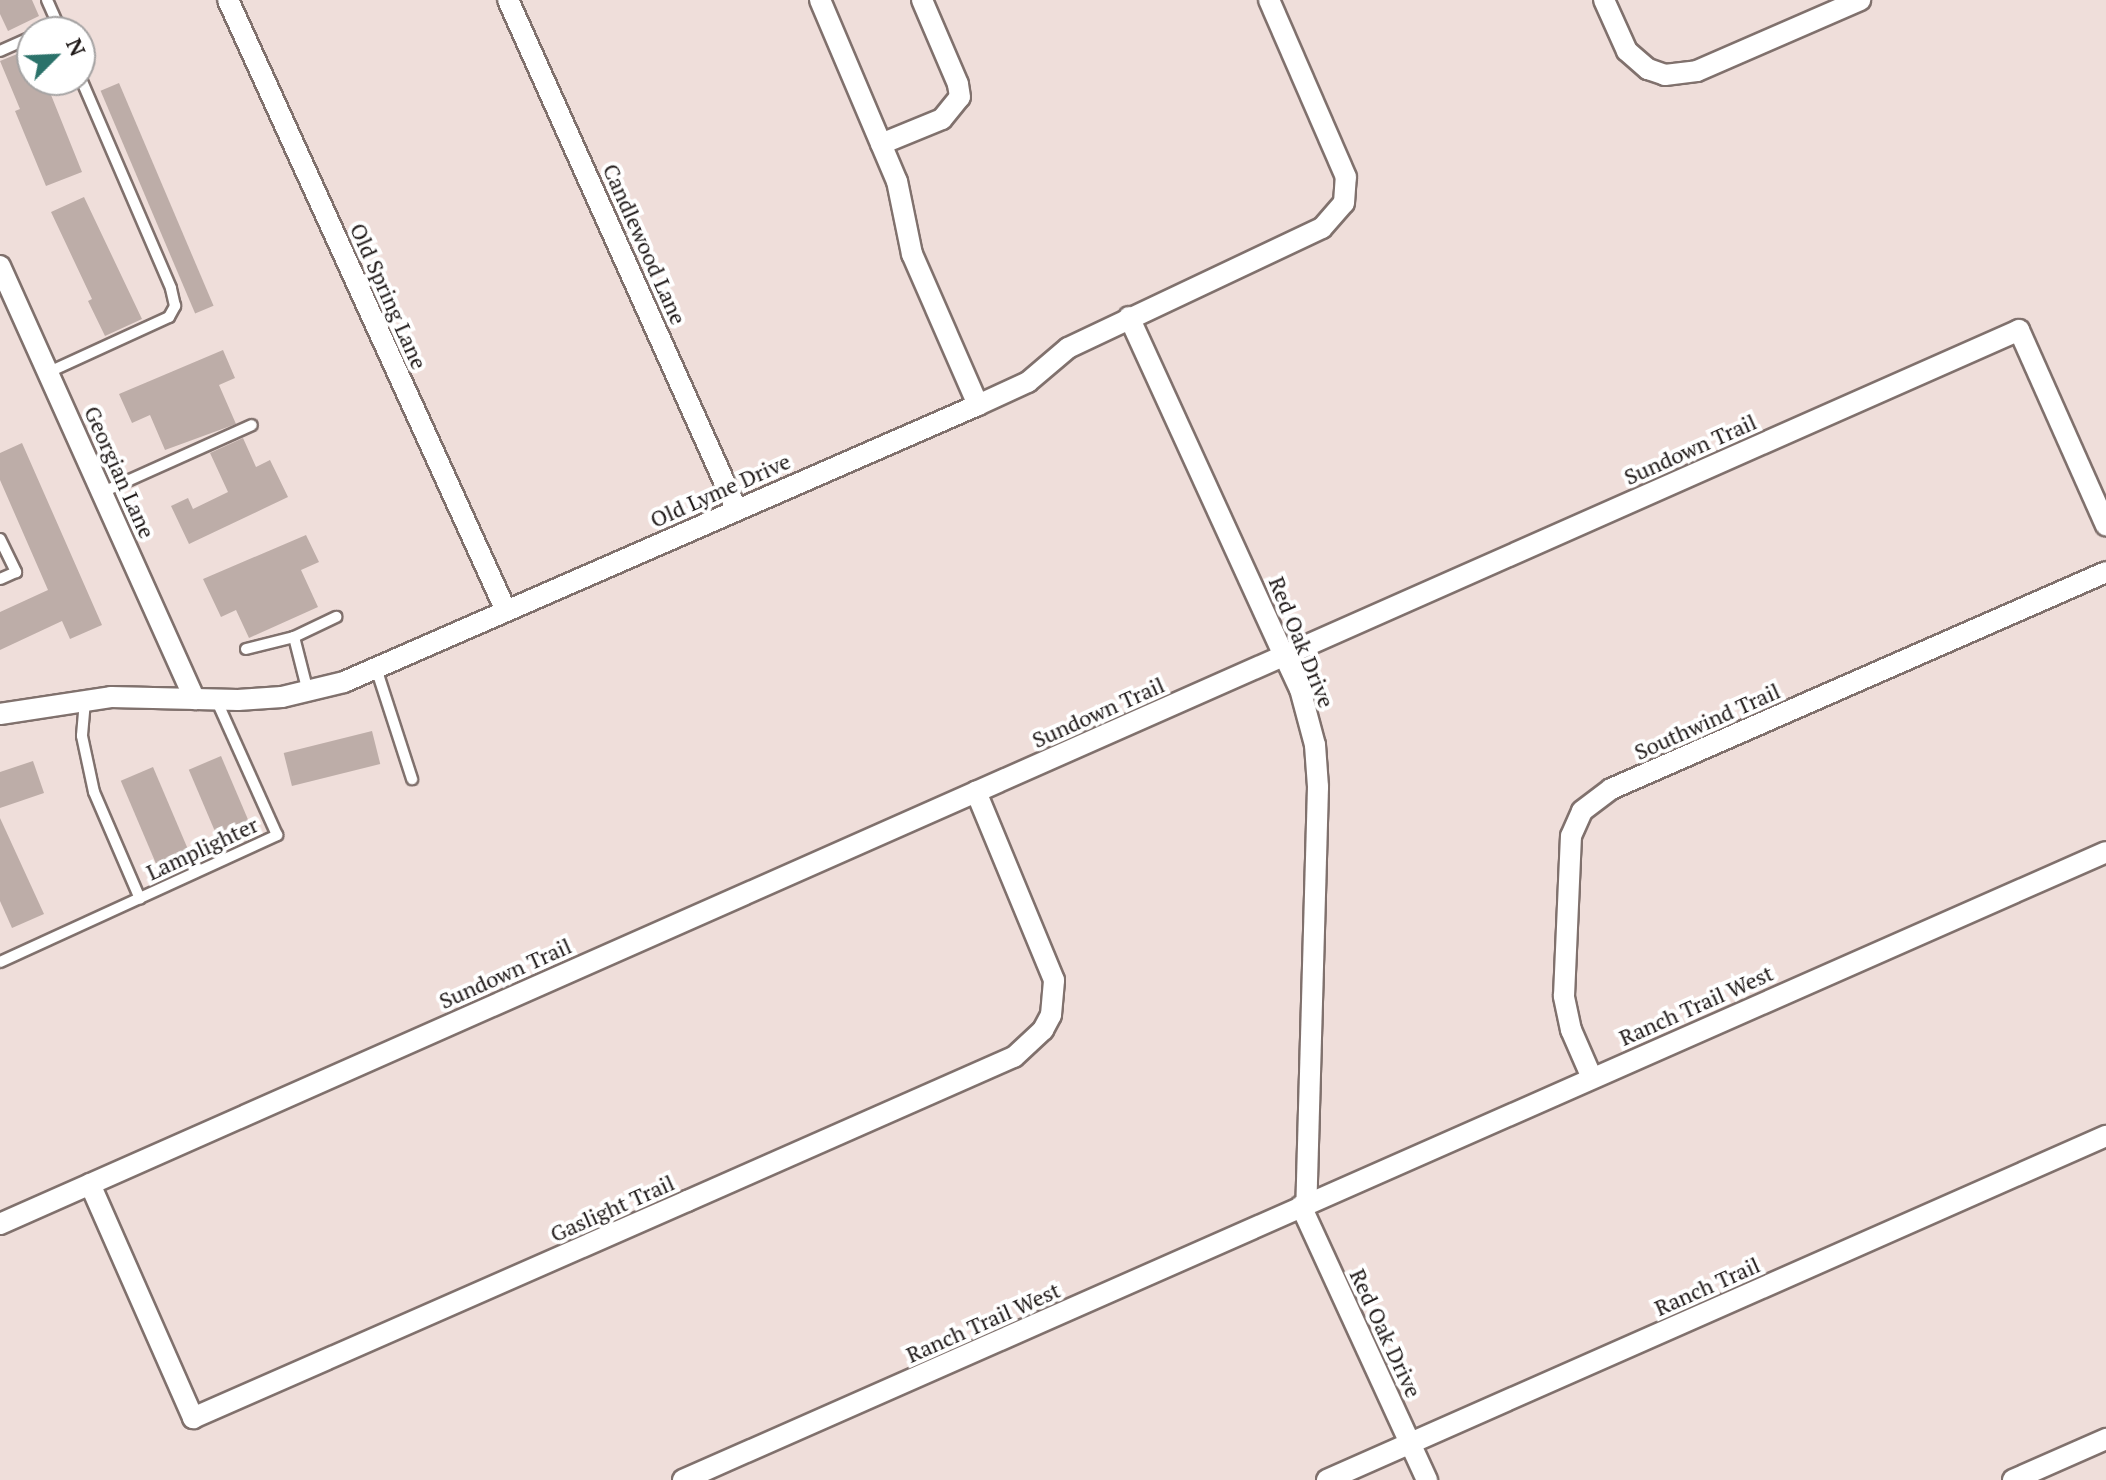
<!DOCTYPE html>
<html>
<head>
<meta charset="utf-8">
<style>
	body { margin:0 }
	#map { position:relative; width:2106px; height:1480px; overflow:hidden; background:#efdeda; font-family:"PT Serif",serif }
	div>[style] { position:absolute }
	.building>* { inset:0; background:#bdada8; transform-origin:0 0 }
	.roads { filter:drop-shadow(2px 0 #80716d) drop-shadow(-2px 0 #80716d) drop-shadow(0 2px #80716d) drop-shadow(0 -2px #80716d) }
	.lane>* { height:10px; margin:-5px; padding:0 5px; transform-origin:5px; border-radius:5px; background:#fff }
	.street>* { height:20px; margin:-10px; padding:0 10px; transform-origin:10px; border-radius:10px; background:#fff }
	span { translate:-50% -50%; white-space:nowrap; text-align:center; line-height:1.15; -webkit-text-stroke:8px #fff; paint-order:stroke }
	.street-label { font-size:22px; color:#1f1918 }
	.north { position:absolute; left:16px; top:16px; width:80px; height:80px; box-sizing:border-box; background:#fff; border:2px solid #a5a3a3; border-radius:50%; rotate:66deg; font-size:22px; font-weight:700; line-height:32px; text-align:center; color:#1f1918 }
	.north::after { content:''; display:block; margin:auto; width:28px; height:36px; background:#2b726a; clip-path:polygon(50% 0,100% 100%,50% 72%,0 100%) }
</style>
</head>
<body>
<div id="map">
	<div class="building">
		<i style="clip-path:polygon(0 0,32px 0,39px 16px,8px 31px,0 14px)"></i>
		<i style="clip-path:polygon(32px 48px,32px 80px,45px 80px,82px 172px,46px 186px,15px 111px,20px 109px,0 61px)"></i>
		<i style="left:119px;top:83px;width:242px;height:20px;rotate:67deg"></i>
		<i style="clip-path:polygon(84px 197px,142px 319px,105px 336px,88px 301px,92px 299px,51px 212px)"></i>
		<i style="clip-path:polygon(223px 350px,235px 378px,219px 385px,236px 424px,165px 450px,150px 415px,132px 423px,119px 394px)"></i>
		<i style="clip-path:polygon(243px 438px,256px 467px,270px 460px,288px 497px,189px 544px,171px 506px,188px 498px,193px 509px,228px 492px,210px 453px)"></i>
		<i style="clip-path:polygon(22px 443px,102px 625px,70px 639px,62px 621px,0 650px,0 612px,48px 590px,0 480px,0 453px)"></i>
		<i style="clip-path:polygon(306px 535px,319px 562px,301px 570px,318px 607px,249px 638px,236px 610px,221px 617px,203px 579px)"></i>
		<i style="left:372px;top:731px;width:34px;height:91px;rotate:76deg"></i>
		<i style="left:221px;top:756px;width:87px;height:35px;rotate:67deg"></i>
		<i style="clip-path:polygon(33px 761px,44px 793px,0 808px,0 772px)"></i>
		<i style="left:153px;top:767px;width:90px;height:35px;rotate:67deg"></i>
		<i style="clip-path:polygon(0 818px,44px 914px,12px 928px,0 901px)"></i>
	</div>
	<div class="roads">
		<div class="lane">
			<i style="left:47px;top:0;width:35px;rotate:66deg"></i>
			<i style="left:44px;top:32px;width:15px;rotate:-23deg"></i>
			<i style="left:0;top:51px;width:35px;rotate:-24deg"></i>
			<i style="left:49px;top:372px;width:132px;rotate:-24.6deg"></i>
			<i style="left:169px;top:317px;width:13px;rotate:-61deg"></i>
			<i style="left:175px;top:306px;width:18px;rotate:-103deg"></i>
			<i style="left:171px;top:288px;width:230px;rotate:-113.3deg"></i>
			<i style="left:103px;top:492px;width:163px;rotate:-24.2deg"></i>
			<i style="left:0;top:539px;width:37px;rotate:64deg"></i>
			<i style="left:16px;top:572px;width:17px;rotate:156deg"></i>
			<i style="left:246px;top:649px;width:49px;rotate:-14deg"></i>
			<i style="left:376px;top:668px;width:117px;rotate:72deg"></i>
			<i style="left:308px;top:692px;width:57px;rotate:-104.3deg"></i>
			<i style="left:294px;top:637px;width:47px;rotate:-25.5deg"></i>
			<i style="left:85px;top:701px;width:35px;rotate:95deg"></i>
			<i style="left:82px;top:736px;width:57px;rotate:77.9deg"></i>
			<i style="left:94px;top:792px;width:116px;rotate:66.7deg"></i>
			<i style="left:0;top:962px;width:305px;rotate:-24.6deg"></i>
			<i style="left:277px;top:835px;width:149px;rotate:-114.2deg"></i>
		</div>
		<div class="street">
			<i style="left:228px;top:0;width:671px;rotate:65.53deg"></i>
			<i style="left:508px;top:0;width:557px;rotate:65.83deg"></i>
			<i style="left:820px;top:0;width:197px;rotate:67deg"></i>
			<i style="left:897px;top:181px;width:75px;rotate:78.4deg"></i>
			<i style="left:912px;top:254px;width:165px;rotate:66.4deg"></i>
			<i style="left:1604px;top:0;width:56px;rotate:65.7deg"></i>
			<i style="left:1627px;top:51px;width:28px;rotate:41deg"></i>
			<i style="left:1648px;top:69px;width:18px;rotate:19deg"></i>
			<i style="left:1665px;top:75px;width:32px;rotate:-7deg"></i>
			<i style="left:1697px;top:71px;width:178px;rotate:-23.5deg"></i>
			<i style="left:881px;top:144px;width:66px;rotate:-22.3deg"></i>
			<i style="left:942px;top:119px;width:28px;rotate:-51deg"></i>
			<i style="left:960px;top:97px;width:13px;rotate:-99deg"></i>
			<i style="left:958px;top:84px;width:91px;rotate:-113.2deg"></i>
			<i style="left:0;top:266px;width:475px;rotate:65.8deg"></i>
			<i style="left:1129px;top:317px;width:372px;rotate:65.4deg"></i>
			<i style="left:1284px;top:655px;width:38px;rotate:65deg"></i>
			<i style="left:1300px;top:689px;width:58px;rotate:75deg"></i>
			<i style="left:1315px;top:745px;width:42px;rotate:85.9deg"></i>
			<i style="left:1318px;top:787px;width:417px;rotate:91.6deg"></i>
			<i style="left:0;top:714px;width:112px;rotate:-8.7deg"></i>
			<i style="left:111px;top:697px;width:127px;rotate:1.4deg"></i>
			<i style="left:238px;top:700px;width:44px;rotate:-3.9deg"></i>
			<i style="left:282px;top:697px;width:64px;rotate:-13.6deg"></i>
			<i style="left:344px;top:682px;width:692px;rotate:-23.6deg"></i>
			<i style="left:978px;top:405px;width:55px;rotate:-24.7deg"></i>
			<i style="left:1028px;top:382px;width:52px;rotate:-40.4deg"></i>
			<i style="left:1068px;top:348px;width:281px;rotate:-25.3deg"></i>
			<i style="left:1322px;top:228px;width:33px;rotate:-49deg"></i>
			<i style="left:1344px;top:203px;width:26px;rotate:-86deg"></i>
			<i style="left:1346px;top:177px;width:193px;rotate:-113.5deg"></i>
			<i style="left:1592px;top:1078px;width:52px;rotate:-113.6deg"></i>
			<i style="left:1571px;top:1030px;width:35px;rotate:-102deg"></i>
			<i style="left:1564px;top:996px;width:160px;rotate:-87.5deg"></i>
			<i style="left:1571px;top:836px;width:27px;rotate:-66deg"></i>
			<i style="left:1582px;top:811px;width:36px;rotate:-37deg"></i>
			<i style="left:1611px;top:789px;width:540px;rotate:-23.67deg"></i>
			<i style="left:90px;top:1184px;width:256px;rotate:66.2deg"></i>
			<i style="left:193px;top:1418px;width:540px;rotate:-23.71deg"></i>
			<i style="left:687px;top:1201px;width:357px;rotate:-23.8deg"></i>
			<i style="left:1014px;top:1057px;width:40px;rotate:-43deg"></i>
			<i style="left:1043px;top:1030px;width:17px;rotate:-62deg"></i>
			<i style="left:1051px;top:1015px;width:35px;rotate:-85deg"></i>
			<i style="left:1054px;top:980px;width:204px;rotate:-112.5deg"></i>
			<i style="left:1301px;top:1206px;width:302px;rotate:65.3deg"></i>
			<i style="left:0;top:1224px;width:2208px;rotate:-23.88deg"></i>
			<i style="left:2019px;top:330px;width:214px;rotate:66deg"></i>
			<i style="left:683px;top:1480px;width:1555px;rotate:-23.81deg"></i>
			<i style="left:1327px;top:1480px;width:852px;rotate:-23.83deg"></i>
			<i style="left:2013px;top:1480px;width:102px;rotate:-23.8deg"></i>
		</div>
	</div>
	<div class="street-label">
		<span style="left:645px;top:244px;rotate:66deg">Candlewood Lane</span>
		<span style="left:389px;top:296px;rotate:66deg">Old Spring Lane</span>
		<span style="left:1690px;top:449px;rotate:-24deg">Sundown Trail</span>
		<span style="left:120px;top:472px;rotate:66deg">Georgian Lane</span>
		<span style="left:720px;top:490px;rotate:-24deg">Old Lyme Drive</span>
		<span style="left:1302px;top:642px;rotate:68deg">Red Oak Drive</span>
		<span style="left:1098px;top:712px;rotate:-24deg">Sundown Trail</span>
		<span style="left:1707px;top:721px;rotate:-24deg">Southwind Trail</span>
		<span style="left:202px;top:848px;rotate:-25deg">Lamplighter</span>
		<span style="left:505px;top:973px;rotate:-24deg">Sundown Trail</span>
		<span style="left:1696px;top:1005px;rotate:-24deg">Ranch Trail West</span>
		<span style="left:612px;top:1208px;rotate:-24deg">Gaslight Trail</span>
		<span style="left:1707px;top:1286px;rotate:-24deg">Ranch Trail</span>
		<span style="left:983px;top:1322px;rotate:-24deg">Ranch Trail West</span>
		<span style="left:1386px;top:1333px;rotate:65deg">Red Oak Drive</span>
	</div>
	<div class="north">N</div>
</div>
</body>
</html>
